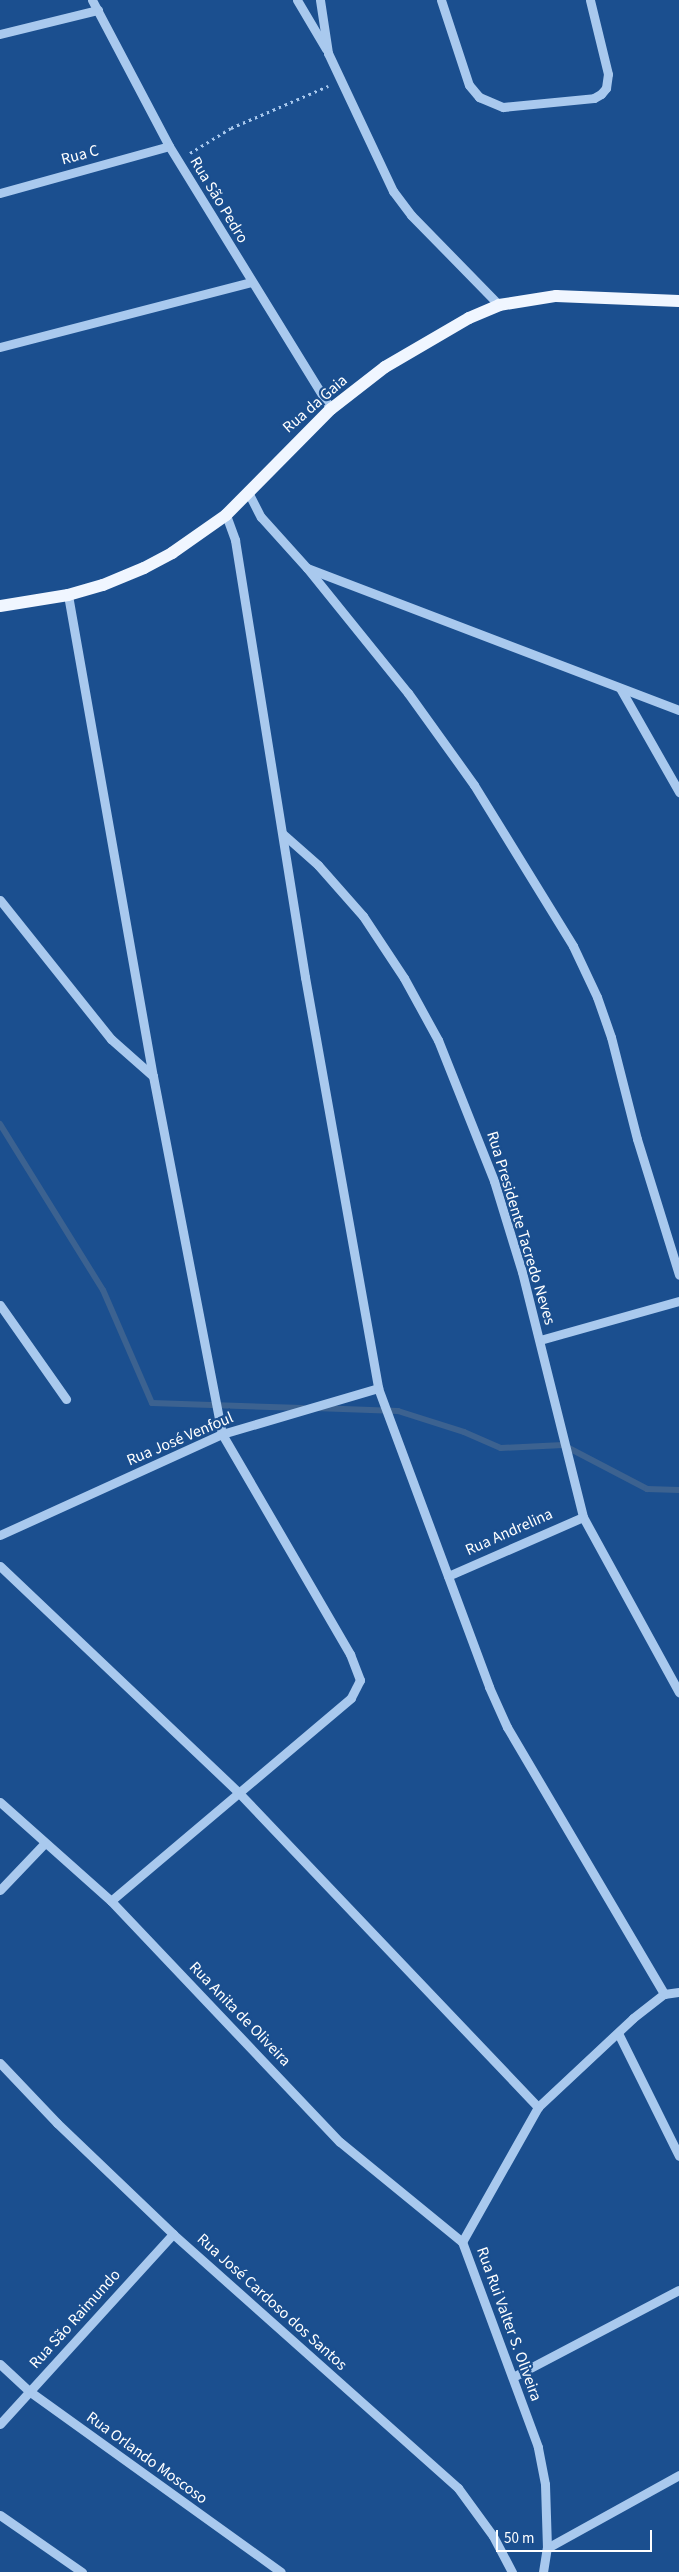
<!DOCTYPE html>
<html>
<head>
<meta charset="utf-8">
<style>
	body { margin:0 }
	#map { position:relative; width:679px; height:2572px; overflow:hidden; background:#1b4f8f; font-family:"Source Sans 3",sans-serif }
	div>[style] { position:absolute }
	.stream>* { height:6px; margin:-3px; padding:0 3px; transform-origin:3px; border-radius:3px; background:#3c6290 }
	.path>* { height:3px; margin-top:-1.5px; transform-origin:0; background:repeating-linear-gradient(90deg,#a9c9ee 0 2.5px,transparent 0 6.5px) }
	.minor>* { height:9px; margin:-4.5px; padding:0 4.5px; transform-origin:4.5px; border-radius:4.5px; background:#a9c9ee }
	.major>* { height:12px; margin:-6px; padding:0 6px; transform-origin:6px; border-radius:6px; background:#f0f6ff }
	span { translate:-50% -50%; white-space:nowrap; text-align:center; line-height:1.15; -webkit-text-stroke:4.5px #1b4f8f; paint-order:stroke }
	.street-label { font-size:16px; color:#fff }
	.scale { position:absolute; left:496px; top:2530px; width:156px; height:22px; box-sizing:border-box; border:2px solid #fff; border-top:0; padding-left:6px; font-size:15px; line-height:18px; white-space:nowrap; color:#fff; -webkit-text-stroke:4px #1b4f8f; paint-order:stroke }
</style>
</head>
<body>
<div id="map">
	<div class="stream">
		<i style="left:0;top:1124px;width:195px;rotate:58.2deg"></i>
		<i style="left:103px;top:1290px;width:123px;rotate:66.6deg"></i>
		<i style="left:152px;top:1403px;width:151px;rotate:1.9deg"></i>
		<i style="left:315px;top:1408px;width:83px;rotate:2.1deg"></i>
		<i style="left:398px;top:1411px;width:69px;rotate:17.7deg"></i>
		<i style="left:464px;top:1432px;width:40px;rotate:23.4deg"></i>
		<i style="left:501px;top:1448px;width:62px;rotate:-2.8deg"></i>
		<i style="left:563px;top:1445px;width:95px;rotate:27.6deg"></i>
		<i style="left:647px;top:1489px;width:32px;rotate:2deg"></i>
	</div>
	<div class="path">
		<i style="left:190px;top:153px;width:48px;rotate:-31.4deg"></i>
		<i style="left:231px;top:128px;width:106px;rotate:-23.4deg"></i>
	</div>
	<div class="minor">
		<i style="left:92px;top:0;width:165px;rotate:62.2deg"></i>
		<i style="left:169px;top:146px;width:309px;rotate:58.4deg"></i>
		<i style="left:297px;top:0;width:57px;rotate:59.4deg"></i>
		<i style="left:320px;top:0;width:54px;rotate:81.4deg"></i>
		<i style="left:328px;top:53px;width:153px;rotate:64.8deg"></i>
		<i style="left:393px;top:191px;width:30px;rotate:53deg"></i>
		<i style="left:411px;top:215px;width:126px;rotate:45.6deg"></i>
		<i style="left:441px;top:0;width:89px;rotate:71.8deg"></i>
		<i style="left:469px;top:85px;width:16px;rotate:50deg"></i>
		<i style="left:479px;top:97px;width:26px;rotate:23deg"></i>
		<i style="left:503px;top:107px;width:91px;rotate:-5.6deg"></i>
		<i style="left:594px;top:98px;width:8px;rotate:-30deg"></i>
		<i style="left:601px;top:94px;width:8px;rotate:-50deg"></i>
		<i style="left:606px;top:88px;width:14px;rotate:-82deg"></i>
		<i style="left:608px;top:74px;width:76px;rotate:-103.7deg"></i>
		<i style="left:0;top:34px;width:101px;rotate:-13.8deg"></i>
		<i style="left:0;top:193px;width:175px;rotate:-15.5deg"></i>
		<i style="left:0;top:347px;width:259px;rotate:-14.5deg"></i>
		<i style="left:248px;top:492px;width:28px;rotate:63deg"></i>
		<i style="left:261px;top:517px;width:69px;rotate:48deg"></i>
		<i style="left:307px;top:568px;width:398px;rotate:20.9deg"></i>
		<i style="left:226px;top:515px;width:27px;rotate:70deg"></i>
		<i style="left:235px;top:540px;width:443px;rotate:80.9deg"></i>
		<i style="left:305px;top:977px;width:417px;rotate:79.9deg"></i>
		<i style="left:378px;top:1388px;width:319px;rotate:69.6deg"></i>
		<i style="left:489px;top:1687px;width:44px;rotate:65.8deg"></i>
		<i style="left:507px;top:1727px;width:310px;rotate:59.5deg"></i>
		<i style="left:307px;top:568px;width:161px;rotate:51.1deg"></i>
		<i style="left:408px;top:693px;width:113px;rotate:54.3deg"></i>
		<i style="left:474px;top:785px;width:189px;rotate:58.4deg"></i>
		<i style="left:573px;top:946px;width:56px;rotate:64.8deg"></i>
		<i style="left:597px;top:997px;width:42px;rotate:70.7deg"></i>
		<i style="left:611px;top:1037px;width:105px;rotate:75.7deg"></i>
		<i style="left:637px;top:1139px;width:142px;rotate:72.8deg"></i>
		<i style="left:68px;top:595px;width:488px;rotate:80deg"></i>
		<i style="left:153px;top:1076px;width:365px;rotate:79.1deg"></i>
		<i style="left:222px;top:1434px;width:255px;rotate:59.8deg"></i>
		<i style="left:350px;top:1654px;width:28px;rotate:69deg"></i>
		<i style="left:360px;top:1680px;width:20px;rotate:117deg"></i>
		<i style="left:351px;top:1698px;width:314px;rotate:139.8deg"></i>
		<i style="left:620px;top:688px;width:120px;rotate:60.4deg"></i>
		<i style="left:283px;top:834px;width:47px;rotate:41.5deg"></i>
		<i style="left:318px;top:865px;width:68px;rotate:48.6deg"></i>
		<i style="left:363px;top:916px;width:74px;rotate:56.5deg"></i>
		<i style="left:404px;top:978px;width:71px;rotate:61.3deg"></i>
		<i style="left:438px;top:1040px;width:152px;rotate:68.3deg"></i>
		<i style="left:494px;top:1181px;width:95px;rotate:72.9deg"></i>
		<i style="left:522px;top:1272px;width:252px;rotate:76deg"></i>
		<i style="left:583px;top:1517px;width:200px;rotate:61.3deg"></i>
		<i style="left:0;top:900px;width:178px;rotate:51.4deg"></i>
		<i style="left:111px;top:1039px;width:56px;rotate:41.4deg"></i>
		<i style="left:0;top:1305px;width:115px;rotate:54.9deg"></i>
		<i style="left:540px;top:1340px;width:144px;rotate:-15.7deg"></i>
		<i style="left:0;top:1535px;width:244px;rotate:-24.5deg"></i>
		<i style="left:222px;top:1434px;width:163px;rotate:-16.4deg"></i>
		<i style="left:0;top:1566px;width:330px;rotate:43.5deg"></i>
		<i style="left:239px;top:1793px;width:434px;rotate:46.4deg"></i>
		<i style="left:448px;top:1576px;width:147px;rotate:-23.6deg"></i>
		<i style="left:0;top:1802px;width:149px;rotate:41.7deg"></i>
		<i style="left:111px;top:1901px;width:332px;rotate:46.5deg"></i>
		<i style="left:340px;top:2142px;width:158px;rotate:39.3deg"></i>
		<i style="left:0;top:1890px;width:64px;rotate:-46.3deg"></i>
		<i style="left:618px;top:2033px;width:137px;rotate:63.6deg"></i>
		<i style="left:0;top:2063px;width:83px;rotate:46.5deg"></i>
		<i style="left:57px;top:2123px;width:161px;rotate:43.7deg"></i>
		<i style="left:173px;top:2234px;width:382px;rotate:41.7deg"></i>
		<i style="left:458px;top:2488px;width:59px;rotate:53.9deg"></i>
		<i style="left:493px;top:2536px;width:41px;rotate:62.2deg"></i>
		<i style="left:0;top:2364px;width:40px;rotate:43deg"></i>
		<i style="left:29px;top:2391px;width:310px;rotate:35.7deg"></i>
		<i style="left:513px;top:2377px;width:187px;rotate:-27.7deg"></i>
		<i style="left:0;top:2424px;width:257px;rotate:-47.7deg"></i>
		<i style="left:0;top:2515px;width:100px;rotate:34.8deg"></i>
		<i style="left:547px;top:2548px;width:151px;rotate:-28.9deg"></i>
		<i style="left:543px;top:2572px;width:24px;rotate:-81deg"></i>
		<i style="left:547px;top:2548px;width:64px;rotate:-91.8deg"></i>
		<i style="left:545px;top:2484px;width:38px;rotate:-101deg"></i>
		<i style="left:538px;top:2447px;width:219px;rotate:-110.3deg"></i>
		<i style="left:462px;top:2242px;width:155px;rotate:-60.6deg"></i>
		<i style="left:538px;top:2107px;width:130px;rotate:-43.1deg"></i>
		<i style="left:633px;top:2018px;width:39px;rotate:-38deg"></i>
		<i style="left:664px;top:1994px;width:15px;rotate:-8deg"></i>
	</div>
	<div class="major">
		<i style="left:0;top:606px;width:69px;rotate:-9.2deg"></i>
		<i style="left:68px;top:595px;width:36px;rotate:-16deg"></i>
		<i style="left:103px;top:585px;width:44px;rotate:-22.5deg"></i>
		<i style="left:144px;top:568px;width:32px;rotate:-28deg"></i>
		<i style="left:172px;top:553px;width:66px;rotate:-35.1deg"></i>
		<i style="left:226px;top:515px;width:149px;rotate:-45.3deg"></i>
		<i style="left:331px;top:409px;width:68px;rotate:-37.9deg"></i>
		<i style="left:385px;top:367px;width:97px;rotate:-30.3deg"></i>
		<i style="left:469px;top:318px;width:33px;rotate:-23deg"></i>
		<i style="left:499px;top:305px;width:58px;rotate:-9deg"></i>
		<i style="left:556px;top:296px;width:123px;rotate:2.3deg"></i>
	</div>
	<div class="street-label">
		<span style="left:80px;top:155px;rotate:-15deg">Rua C</span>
		<span style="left:219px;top:200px;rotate:59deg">Rua São Pedro</span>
		<span style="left:315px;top:404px;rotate:-41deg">Rua da Gaia</span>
		<span style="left:521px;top:1228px;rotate:73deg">Rua Presidente Tacredo Neves</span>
		<span style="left:180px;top:1439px;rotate:-23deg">Rua José Venfoul</span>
		<span style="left:509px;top:1532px;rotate:-24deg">Rua Andrelina</span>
		<span style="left:240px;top:2014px;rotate:46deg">Rua Anita de Oliveira</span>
		<span style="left:272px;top:2302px;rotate:42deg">Rua José Cardoso dos Santos</span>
		<span style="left:75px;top:2319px;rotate:-48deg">Rua São Raimundo</span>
		<span style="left:509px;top:2324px;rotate:70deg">Rua Rui Valter S. Oliveira</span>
		<span style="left:147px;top:2458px;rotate:36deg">Rua Orlando Moscoso</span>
	</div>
	<div class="scale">50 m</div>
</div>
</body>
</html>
